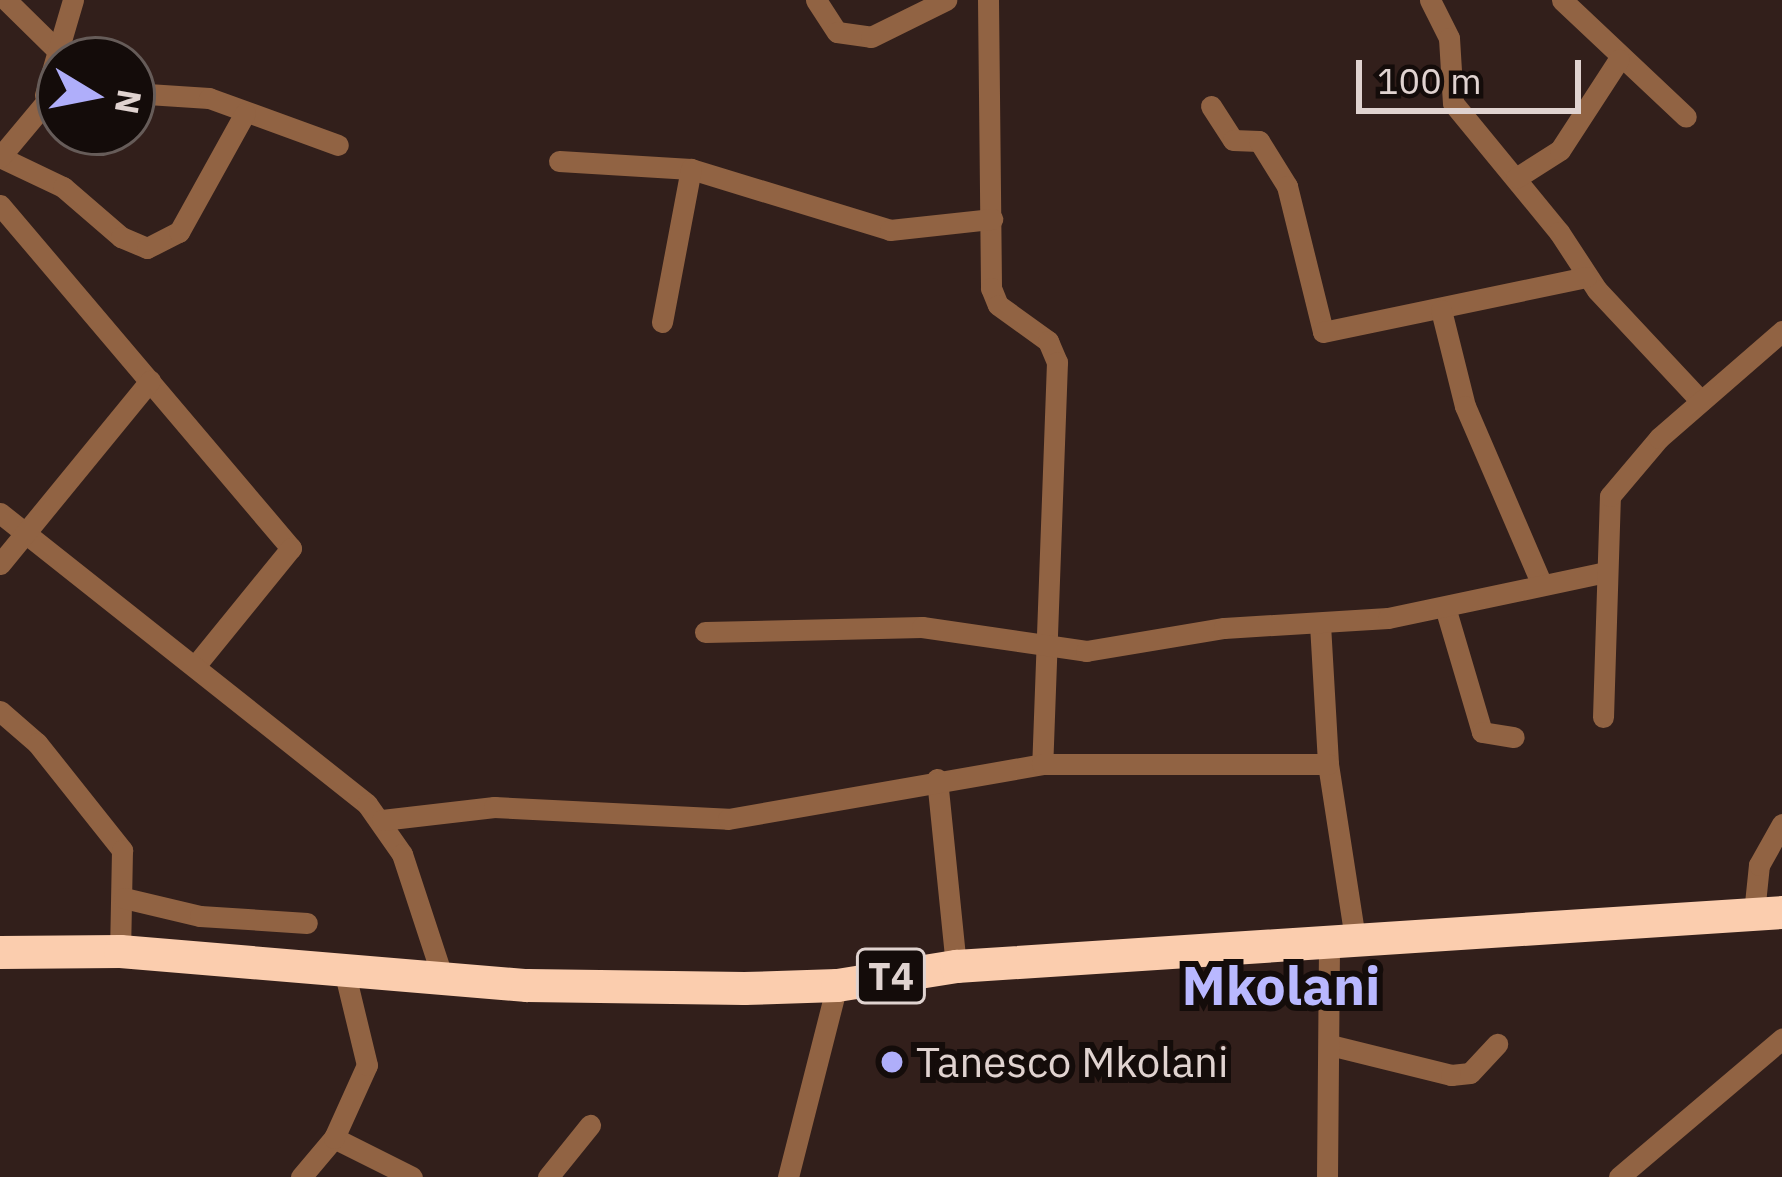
<!DOCTYPE html>
<html>
<head>
<meta charset="utf-8">
<style>
	body { margin:0 }
	#map { position:relative; width:1782px; height:1177px; overflow:hidden; background:#321f1b; font-family:"IBM Plex Sans",sans-serif }
	div>[style] { position:absolute }
	.minor>* { height:21px; margin:-10.5px; padding:0 10.5px; transform-origin:10.5px; border-radius:10.5px; background:#916343 }
	.highway>* { height:33px; margin:-16.5px; padding:0 16.5px; transform-origin:16.5px; border-radius:16.5px; background:#fbcdae }
	.dots>* { width:33px; height:33px; translate:-50% -50%; box-sizing:border-box; border:6px solid #140c0a; border-radius:50% }
	span { translate:-50% -50%; white-space:nowrap; text-align:center; line-height:1.15; -webkit-text-stroke:12px #140c0a; paint-order:stroke }
	.shield-label span { padding:3px 9px; background:#140c0a; border:3px solid; border-radius:9px; -webkit-text-stroke-width:0 }
	.shield-label { font-size:39px; color:#e0d3d0; font-weight:700 }
	.poi-label { font-size:42px; color:#e0d3d0 }
	.left { translate:0 -50%; text-align:left }
	.district-label { font-size:54px; color:#b9b8ff; font-weight:700 }
	.north { position:absolute; left:36px; top:36px; width:120px; height:120px; box-sizing:border-box; background:#140c0a; border:3px solid #665c59; border-radius:50%; rotate:100deg; font-size:33px; font-weight:700; line-height:48px; text-align:center; color:#e0d3d0 }
	.north::after { content:''; display:block; margin:auto; width:42px; height:54px; background:#afaefa; clip-path:polygon(50% 0,100% 100%,50% 72%,0 100%) }
	.scale { position:absolute; left:1356px; top:60px; width:225px; height:54px; box-sizing:border-box; border:6px solid #e0d3d0; border-top:0; padding-left:15px; font-size:36px; line-height:42px; white-space:nowrap; color:#e0d3d0; -webkit-text-stroke:9px #140c0a; paint-order:stroke }
</style>
</head>
<body>
<div id="map">
	<div class="minor">
		<i style="left:6px;top:0;width:71px;rotate:44.4deg"></i>
		<i style="left:816px;top:0;width:38px;rotate:57deg"></i>
		<i style="left:837px;top:32px;width:34px;rotate:8deg"></i>
		<i style="left:871px;top:37px;width:84px;rotate:-26.3deg"></i>
		<i style="left:988px;top:0;width:288px;rotate:89.4deg"></i>
		<i style="left:991px;top:288px;width:18px;rotate:68deg"></i>
		<i style="left:998px;top:305px;width:62px;rotate:35.8deg"></i>
		<i style="left:1048px;top:341px;width:23px;rotate:67deg"></i>
		<i style="left:1057px;top:362px;width:402px;rotate:92.1deg"></i>
		<i style="left:1430px;top:0;width:42px;rotate:63.4deg"></i>
		<i style="left:1449px;top:38px;width:65px;rotate:86.5deg"></i>
		<i style="left:1453px;top:103px;width:167px;rotate:50.6deg"></i>
		<i style="left:1559px;top:232px;width:69px;rotate:56.8deg"></i>
		<i style="left:1597px;top:290px;width:152px;rotate:46.9deg"></i>
		<i style="left:1562px;top:0;width:170px;rotate:43.3deg"></i>
		<i style="left:132px;top:93px;width:77px;rotate:3.7deg"></i>
		<i style="left:209px;top:98px;width:137px;rotate:20deg"></i>
		<i style="left:45px;top:95px;width:99px;rotate:-73.6deg"></i>
		<i style="left:1211px;top:106px;width:40px;rotate:57.1deg"></i>
		<i style="left:1233px;top:140px;width:26px;rotate:2deg"></i>
		<i style="left:1259px;top:141px;width:53px;rotate:58.1deg"></i>
		<i style="left:1287px;top:186px;width:150px;rotate:76.1deg"></i>
		<i style="left:1323px;top:332px;width:269px;rotate:-11.8deg"></i>
		<i style="left:0;top:157px;width:70px;rotate:25.5deg"></i>
		<i style="left:63px;top:187px;width:77px;rotate:40.8deg"></i>
		<i style="left:121px;top:237px;width:28px;rotate:23deg"></i>
		<i style="left:147px;top:248px;width:36px;rotate:-27deg"></i>
		<i style="left:179px;top:232px;width:136px;rotate:-61deg"></i>
		<i style="left:0;top:157px;width:87px;rotate:-50.1deg"></i>
		<i style="left:559px;top:161px;width:132px;rotate:3.5deg"></i>
		<i style="left:691px;top:169px;width:208px;rotate:17deg"></i>
		<i style="left:890px;top:230px;width:103px;rotate:-6.2deg"></i>
		<i style="left:1516px;top:178px;width:52px;rotate:-32.5deg"></i>
		<i style="left:1560px;top:150px;width:108px;rotate:-57deg"></i>
		<i style="left:0;top:205px;width:450px;rotate:49.7deg"></i>
		<i style="left:291px;top:548px;width:152px;rotate:129.1deg"></i>
		<i style="left:1441px;top:310px;width:99px;rotate:76deg"></i>
		<i style="left:1465px;top:406px;width:189px;rotate:66.7deg"></i>
		<i style="left:662px;top:322px;width:156px;rotate:-79.3deg"></i>
		<i style="left:0;top:513px;width:468px;rotate:38.4deg"></i>
		<i style="left:367px;top:804px;width:61px;rotate:55deg"></i>
		<i style="left:402px;top:854px;width:132px;rotate:71.8deg"></i>
		<i style="left:0;top:564px;width:237px;rotate:-50.7deg"></i>
		<i style="left:1445px;top:607px;width:130px;rotate:73.5deg"></i>
		<i style="left:1482px;top:732px;width:32px;rotate:9deg"></i>
		<i style="left:1320px;top:624px;width:140px;rotate:86.7deg"></i>
		<i style="left:1328px;top:764px;width:183px;rotate:81.2deg"></i>
		<i style="left:705px;top:632px;width:217px;rotate:-1.3deg"></i>
		<i style="left:922px;top:627px;width:166px;rotate:8.3deg"></i>
		<i style="left:1086px;top:651px;width:140px;rotate:-9.5deg"></i>
		<i style="left:1224px;top:628px;width:164px;rotate:-3.5deg"></i>
		<i style="left:1388px;top:618px;width:219px;rotate:-11.9deg"></i>
		<i style="left:0;top:711px;width:49px;rotate:40.9deg"></i>
		<i style="left:37px;top:743px;width:137px;rotate:51.5deg"></i>
		<i style="left:122px;top:850px;width:101px;rotate:91.1deg"></i>
		<i style="left:1603px;top:717px;width:221px;rotate:-88.2deg"></i>
		<i style="left:1610px;top:496px;width:76px;rotate:-49.8deg"></i>
		<i style="left:1659px;top:438px;width:163px;rotate:-41deg"></i>
		<i style="left:937px;top:779px;width:188px;rotate:84.2deg"></i>
		<i style="left:382px;top:820px;width:113px;rotate:-6.6deg"></i>
		<i style="left:494px;top:807px;width:234px;rotate:2.9deg"></i>
		<i style="left:728px;top:819px;width:319px;rotate:-9.9deg"></i>
		<i style="left:1042px;top:764px;width:286px"></i>
		<i style="left:124px;top:898px;width:78px;rotate:13.3deg"></i>
		<i style="left:200px;top:916px;width:107px;rotate:3.7deg"></i>
		<i style="left:1754px;top:913px;width:48px;rotate:-84.1deg"></i>
		<i style="left:1759px;top:865px;width:47px;rotate:-60.7deg"></i>
		<i style="left:1330px;top:1045px;width:125px;rotate:13.9deg"></i>
		<i style="left:1451px;top:1075px;width:19px;rotate:-6deg"></i>
		<i style="left:1470px;top:1073px;width:40px;rotate:-47deg"></i>
		<i style="left:334px;top:1138px;width:87px;rotate:26.6deg"></i>
		<i style="left:301px;top:1177px;width:51px;rotate:-49.8deg"></i>
		<i style="left:334px;top:1138px;width:80px;rotate:-65.7deg"></i>
		<i style="left:367px;top:1065px;width:98px;rotate:-103.6deg"></i>
		<i style="left:548px;top:1177px;width:67px;rotate:-51.1deg"></i>
		<i style="left:788px;top:1177px;width:198px;rotate:-75.7deg"></i>
		<i style="left:1327px;top:1177px;width:230px;rotate:-89.5deg"></i>
		<i style="left:1619px;top:1177px;width:214px;rotate:-40.3deg"></i>
	</div>
	<div class="highway">
		<i style="left:0;top:952px;width:120px;rotate:-0.5deg"></i>
		<i style="left:120px;top:951px;width:408px;rotate:4.8deg"></i>
		<i style="left:527px;top:985px;width:217px;rotate:0.8deg"></i>
		<i style="left:744px;top:988px;width:93px;rotate:-1.8deg"></i>
		<i style="left:837px;top:985px;width:121px;rotate:-9.1deg"></i>
		<i style="left:956px;top:966px;width:828px;rotate:-3.74deg"></i>
	</div>
	<div class="dots">
		<i style="left:892px;top:1062px;background:#afaefa"></i>
	</div>
	<div class="shield-label">
		<span style="left:891px;top:976px">T4</span>
	</div>
	<div class="poi-label">
		<span class="left" style="left:916px;top:1062px">Tanesco Mkolani</span>
	</div>
	<div class="district-label">
		<span style="left:1281px;top:985px">Mkolani</span>
	</div>
	<div class="north">N</div>
	<div class="scale">100 m</div>
</div>
</body>
</html>
